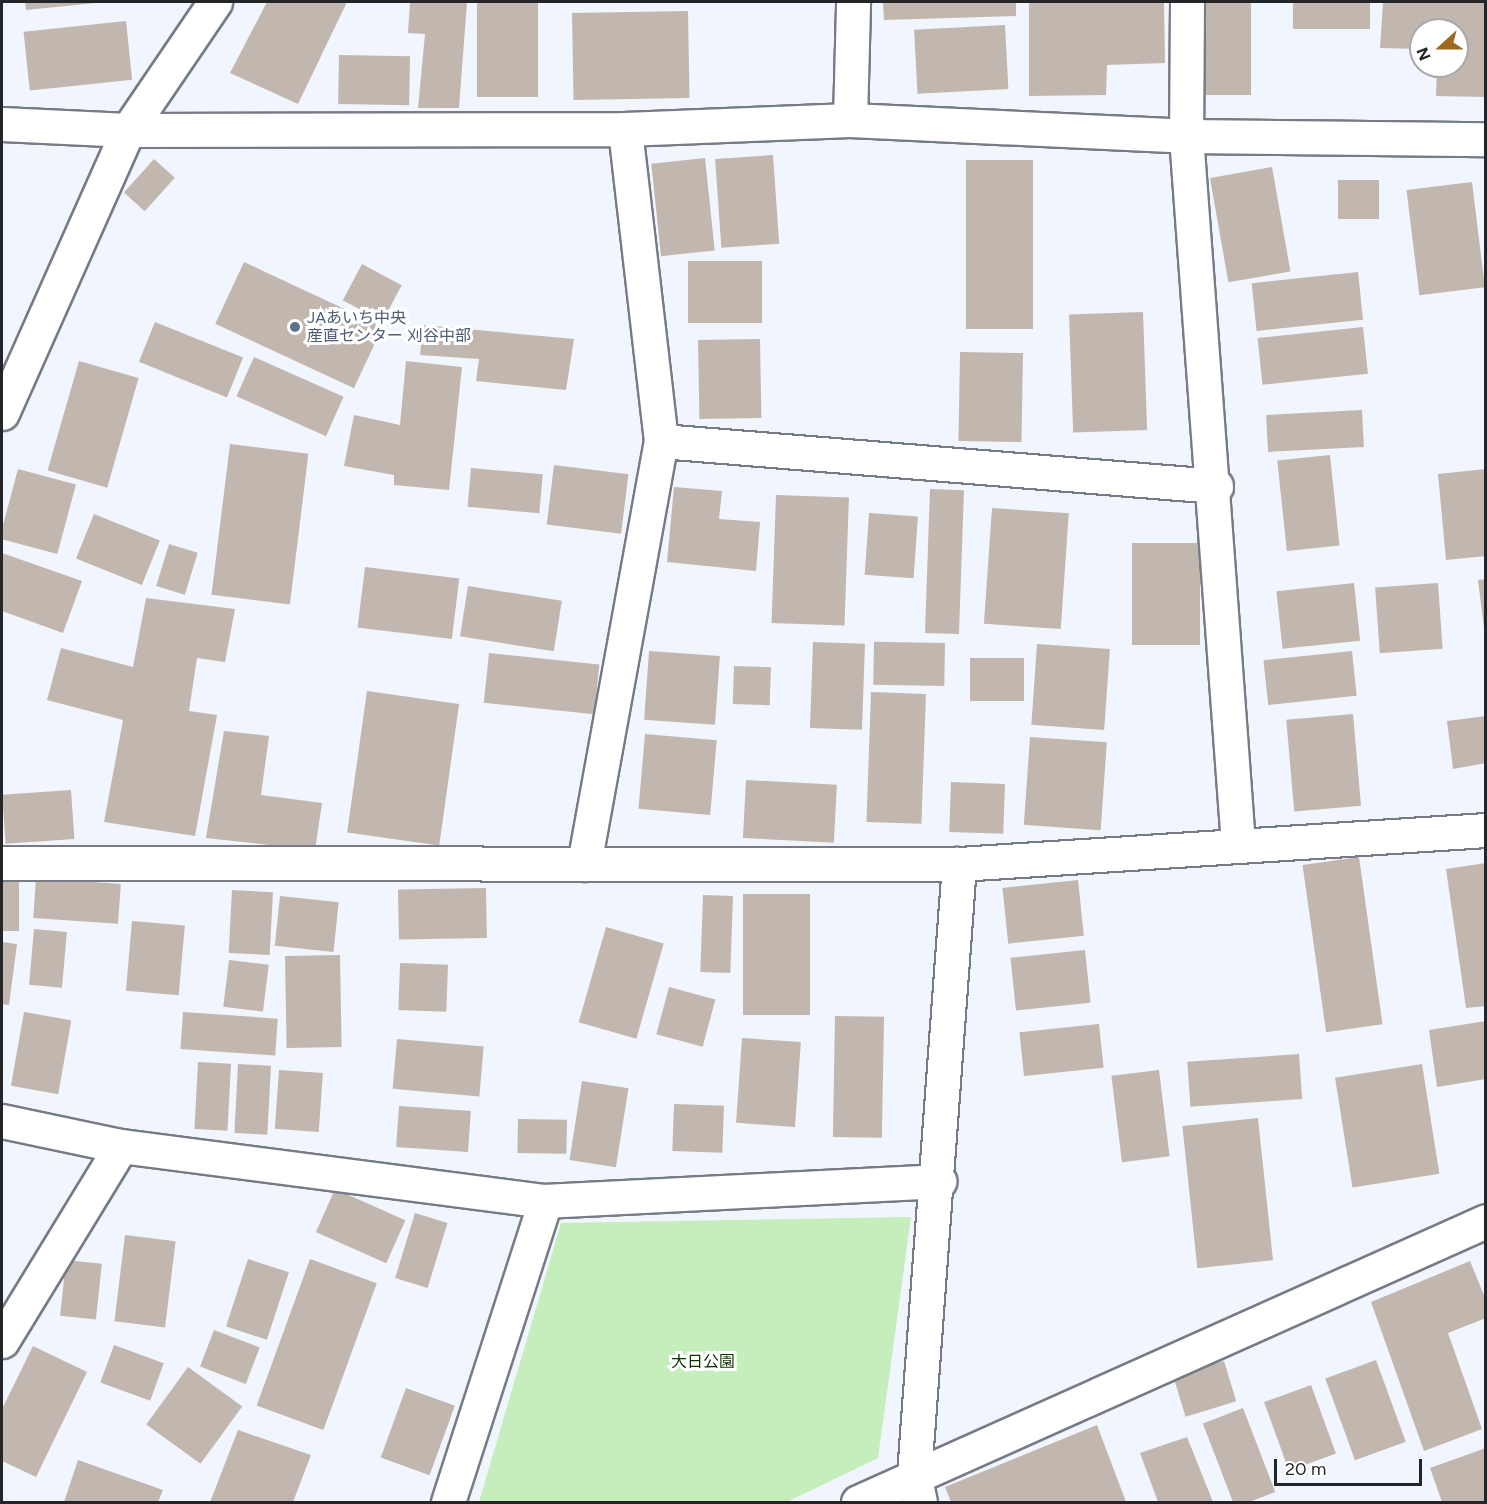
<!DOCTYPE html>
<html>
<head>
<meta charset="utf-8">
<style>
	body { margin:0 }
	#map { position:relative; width:1487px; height:1504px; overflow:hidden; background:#f1f5fe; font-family:Figtree,"Noto Sans JP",sans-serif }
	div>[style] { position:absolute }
	.green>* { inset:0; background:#c5eebc }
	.building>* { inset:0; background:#c1b7af; transform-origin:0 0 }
	.roads { filter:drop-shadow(2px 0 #767b85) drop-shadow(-2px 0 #767b85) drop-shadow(0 2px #767b85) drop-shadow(0 -2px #767b85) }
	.minor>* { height:33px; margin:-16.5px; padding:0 16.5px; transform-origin:16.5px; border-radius:16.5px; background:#fff }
	.dots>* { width:16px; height:16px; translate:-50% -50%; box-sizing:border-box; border:3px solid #fff; border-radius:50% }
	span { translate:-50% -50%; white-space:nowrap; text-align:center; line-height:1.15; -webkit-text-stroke:6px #fff; paint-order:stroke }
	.service-label { font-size:16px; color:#4e5e75 }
	.left { translate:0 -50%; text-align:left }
	.park-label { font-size:16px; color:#0b3501 }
	.frame { position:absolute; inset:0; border:3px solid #232529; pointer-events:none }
	.north { position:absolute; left:1409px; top:18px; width:60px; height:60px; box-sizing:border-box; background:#fff; border:2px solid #a7a8a9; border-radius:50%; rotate:249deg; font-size:16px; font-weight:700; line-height:24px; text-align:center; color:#232529 }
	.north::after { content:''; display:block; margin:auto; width:21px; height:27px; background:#9d6820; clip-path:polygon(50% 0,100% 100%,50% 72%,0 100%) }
	.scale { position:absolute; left:1274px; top:1459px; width:148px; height:27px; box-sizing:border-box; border:3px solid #232529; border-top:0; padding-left:8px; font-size:18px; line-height:21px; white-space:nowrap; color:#232529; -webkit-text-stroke:4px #fff; paint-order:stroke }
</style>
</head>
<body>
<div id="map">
	<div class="green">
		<i style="clip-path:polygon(911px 1217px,878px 1458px,787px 1502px,479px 1502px,561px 1223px)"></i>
	</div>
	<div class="building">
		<i style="clip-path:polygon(25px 2px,96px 2px,96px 3px,26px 10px)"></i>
		<i style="clip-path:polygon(267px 2px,347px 2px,298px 104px,230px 73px)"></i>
		<i style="clip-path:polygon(410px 2px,467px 2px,459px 108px,418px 108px,425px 34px,408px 33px)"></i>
		<i style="left:477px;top:2px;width:61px;height:95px"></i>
		<i style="clip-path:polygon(883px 2px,1016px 2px,1016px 16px,884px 20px)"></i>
		<i style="clip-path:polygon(1164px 2px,1165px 63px,1107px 65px,1106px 95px,1029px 96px,1029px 2px)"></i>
		<i style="left:1203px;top:2px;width:48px;height:93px"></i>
		<i style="left:1293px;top:2px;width:77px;height:27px"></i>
		<i style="clip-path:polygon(1383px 2px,1486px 2px,1486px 97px,1436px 96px,1437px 66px,1457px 66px,1457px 30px,1421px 30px,1421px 49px,1380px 48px)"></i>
		<i style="left:688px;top:11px;width:87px;height:116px;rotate:89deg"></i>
		<i style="left:126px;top:21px;width:59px;height:103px;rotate:84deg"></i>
		<i style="left:1005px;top:25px;width:64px;height:91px;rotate:87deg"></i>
		<i style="left:339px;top:55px;width:71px;height:49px;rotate:1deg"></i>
		<i style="left:773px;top:155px;width:89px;height:58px;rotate:86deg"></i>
		<i style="left:705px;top:158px;width:93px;height:54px;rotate:84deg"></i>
		<i style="left:154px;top:159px;width:28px;height:45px;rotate:42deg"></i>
		<i style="left:1033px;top:160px;width:169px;height:67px;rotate:90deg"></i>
		<i style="left:1272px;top:167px;width:106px;height:63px;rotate:80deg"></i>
		<i style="left:1379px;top:180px;width:39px;height:41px;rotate:90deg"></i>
		<i style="left:1472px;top:182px;width:106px;height:66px;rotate:83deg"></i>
		<i style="left:762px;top:261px;width:62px;height:74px;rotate:90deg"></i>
		<i style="left:244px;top:262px;width:153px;height:68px;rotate:25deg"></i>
		<i style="left:362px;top:264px;width:45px;height:41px;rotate:28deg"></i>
		<i style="left:1358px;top:272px;width:48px;height:107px;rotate:84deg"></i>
		<i style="left:1143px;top:312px;width:118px;height:74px;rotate:88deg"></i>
		<i style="left:155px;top:322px;width:95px;height:43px;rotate:22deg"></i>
		<i style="clip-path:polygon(423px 325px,574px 339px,566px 390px,476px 381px,479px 359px,420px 355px)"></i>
		<i style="left:1363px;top:327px;width:47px;height:106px;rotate:84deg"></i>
		<i style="left:760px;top:339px;width:79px;height:62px;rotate:89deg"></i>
		<i style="left:1023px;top:353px;width:89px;height:63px;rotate:91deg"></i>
		<i style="left:254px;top:357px;width:98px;height:43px;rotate:24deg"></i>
		<i style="left:79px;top:361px;width:62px;height:114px;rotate:16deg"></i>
		<i style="clip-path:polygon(406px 361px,462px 367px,449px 490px,394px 485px,394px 475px,344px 466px,354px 415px,400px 425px)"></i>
		<i style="left:1362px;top:410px;width:37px;height:96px;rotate:87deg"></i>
		<i style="left:230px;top:444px;width:79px;height:152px;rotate:7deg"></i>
		<i style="left:1330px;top:455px;width:91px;height:53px;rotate:84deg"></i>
		<i style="left:554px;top:465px;width:75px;height:60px;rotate:7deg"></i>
		<i style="left:471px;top:468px;width:72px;height:39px;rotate:5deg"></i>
		<i style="left:18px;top:469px;width:60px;height:72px;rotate:15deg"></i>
		<i style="clip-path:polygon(1486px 469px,1486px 556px,1446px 560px,1438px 474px)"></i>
		<i style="clip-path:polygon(674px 487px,722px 491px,719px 519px,760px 522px,756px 571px,667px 562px)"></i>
		<i style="left:930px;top:489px;width:34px;height:144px;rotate:2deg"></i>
		<i style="left:776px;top:495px;width:73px;height:128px;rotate:2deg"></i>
		<i style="left:992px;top:508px;width:77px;height:116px;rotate:4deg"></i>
		<i style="left:869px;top:513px;width:49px;height:62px;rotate:4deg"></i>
		<i style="left:94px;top:514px;width:71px;height:48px;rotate:22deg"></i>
		<i style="left:1132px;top:543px;width:68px;height:102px"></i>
		<i style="left:169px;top:544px;width:30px;height:44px;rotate:17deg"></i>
		<i style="clip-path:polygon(2px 553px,82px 581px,63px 633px,2px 611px)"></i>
		<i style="left:365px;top:567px;width:95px;height:61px;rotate:7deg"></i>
		<i style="clip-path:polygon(1486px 579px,1486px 628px,1484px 628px,1478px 580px)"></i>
		<i style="left:1354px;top:583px;width:58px;height:78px;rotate:84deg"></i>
		<i style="left:1438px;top:583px;width:66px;height:63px;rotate:86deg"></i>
		<i style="left:468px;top:586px;width:95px;height:51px;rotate:9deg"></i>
		<i style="clip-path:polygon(146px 598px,235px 609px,225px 662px,197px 658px,189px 711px,217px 715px,195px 836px,104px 822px,123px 720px,47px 700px,61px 648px,133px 667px)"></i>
		<i style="left:813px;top:642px;width:52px;height:86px;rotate:2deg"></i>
		<i style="left:945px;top:643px;width:43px;height:71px;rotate:91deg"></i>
		<i style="left:1037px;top:644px;width:73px;height:81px;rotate:4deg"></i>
		<i style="left:649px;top:651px;width:71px;height:69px;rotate:4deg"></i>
		<i style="left:1352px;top:651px;width:45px;height:89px;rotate:84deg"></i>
		<i style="left:489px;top:653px;width:111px;height:50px;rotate:6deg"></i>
		<i style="left:970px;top:658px;width:54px;height:43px"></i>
		<i style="left:734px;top:666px;width:37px;height:38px;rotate:2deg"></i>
		<i style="left:367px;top:691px;width:93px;height:143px;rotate:8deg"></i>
		<i style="left:871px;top:692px;width:55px;height:130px;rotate:2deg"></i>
		<i style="left:1353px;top:714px;width:92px;height:67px;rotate:85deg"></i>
		<i style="clip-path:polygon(1486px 716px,1486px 763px,1453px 769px,1447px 721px)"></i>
		<i style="clip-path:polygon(224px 731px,269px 736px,261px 795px,322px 803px,315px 850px,206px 838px)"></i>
		<i style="left:645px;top:734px;width:72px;height:75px;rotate:5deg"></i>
		<i style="left:1030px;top:737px;width:77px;height:88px;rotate:4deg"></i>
		<i style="left:746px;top:780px;width:91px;height:58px;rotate:3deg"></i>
		<i style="left:951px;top:782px;width:54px;height:50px;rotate:2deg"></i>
		<i style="left:71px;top:790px;width:49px;height:69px;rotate:86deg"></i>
		<i style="left:1359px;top:857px;width:169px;height:57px;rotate:82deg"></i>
		<i style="clip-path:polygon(1486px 863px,1486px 1006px,1466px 1008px,1446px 869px)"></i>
		<i style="left:36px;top:878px;width:85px;height:40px;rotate:4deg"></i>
		<i style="left:1078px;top:880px;width:56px;height:76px;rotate:84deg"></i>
		<i style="left:19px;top:882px;width:49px;height:17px;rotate:90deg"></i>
		<i style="left:486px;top:888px;width:50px;height:88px;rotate:89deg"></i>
		<i style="left:232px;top:890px;width:41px;height:63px;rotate:3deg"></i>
		<i style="left:810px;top:894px;width:121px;height:67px;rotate:90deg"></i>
		<i style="left:703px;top:895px;width:30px;height:77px;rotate:2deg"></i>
		<i style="left:280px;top:896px;width:59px;height:50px;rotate:6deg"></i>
		<i style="left:132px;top:921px;width:53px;height:70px;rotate:5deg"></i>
		<i style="left:606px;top:927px;width:60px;height:99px;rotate:16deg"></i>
		<i style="left:34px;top:929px;width:33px;height:56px;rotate:5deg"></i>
		<i style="clip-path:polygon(2px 942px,17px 944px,9px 1005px,2px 1004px)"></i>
		<i style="left:1085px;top:950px;width:53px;height:75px;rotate:84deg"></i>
		<i style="left:340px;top:955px;width:92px;height:55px;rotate:89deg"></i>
		<i style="left:229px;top:960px;width:40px;height:47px;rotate:7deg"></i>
		<i style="left:400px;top:963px;width:48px;height:47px;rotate:2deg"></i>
		<i style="left:669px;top:987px;width:48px;height:49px;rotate:15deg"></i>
		<i style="left:24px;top:1012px;width:48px;height:75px;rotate:10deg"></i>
		<i style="left:183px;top:1012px;width:95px;height:37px;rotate:4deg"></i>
		<i style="left:835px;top:1016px;width:49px;height:121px;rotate:1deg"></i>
		<i style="clip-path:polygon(1486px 1021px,1486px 1079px,1437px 1087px,1429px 1030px)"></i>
		<i style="left:1099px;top:1024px;width:44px;height:80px;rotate:84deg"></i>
		<i style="left:742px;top:1038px;width:59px;height:85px;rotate:4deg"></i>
		<i style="left:397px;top:1039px;width:87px;height:50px;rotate:5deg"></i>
		<i style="left:1299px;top:1054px;width:45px;height:112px;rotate:86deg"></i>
		<i style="left:198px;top:1062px;width:33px;height:67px;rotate:3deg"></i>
		<i style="left:238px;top:1064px;width:33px;height:69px;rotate:3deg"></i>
		<i style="left:1422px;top:1064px;width:111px;height:88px;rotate:81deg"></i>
		<i style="left:279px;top:1070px;width:44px;height:59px;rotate:4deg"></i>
		<i style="left:1159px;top:1070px;width:87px;height:48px;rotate:83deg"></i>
		<i style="left:582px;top:1081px;width:47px;height:80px;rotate:9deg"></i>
		<i style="left:674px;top:1104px;width:50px;height:47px;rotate:2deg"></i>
		<i style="left:399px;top:1106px;width:72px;height:41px;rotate:4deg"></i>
		<i style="left:1258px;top:1118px;width:143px;height:76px;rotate:84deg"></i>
		<i style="left:518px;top:1119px;width:49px;height:34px;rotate:1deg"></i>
		<i style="left:335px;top:1189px;width:77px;height:47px;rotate:24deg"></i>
		<i style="left:415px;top:1213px;width:34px;height:68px;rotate:17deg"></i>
		<i style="left:125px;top:1235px;width:51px;height:87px;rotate:7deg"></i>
		<i style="left:248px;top:1259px;width:43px;height:71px;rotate:18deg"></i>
		<i style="left:310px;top:1259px;width:71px;height:156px;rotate:20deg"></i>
		<i style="left:66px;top:1260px;width:36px;height:56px;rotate:6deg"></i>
		<i style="clip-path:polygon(1470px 1261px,1486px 1300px,1486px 1318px,1448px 1333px,1482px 1429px,1424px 1451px,1371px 1302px)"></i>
		<i style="left:214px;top:1330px;width:49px;height:39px;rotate:21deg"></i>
		<i style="left:114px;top:1345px;width:53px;height:40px;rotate:20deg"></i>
		<i style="clip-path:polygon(33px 1346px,87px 1372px,36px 1477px,2px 1461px,2px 1409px)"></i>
		<i style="left:1376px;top:1360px;width:87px;height:54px;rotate:70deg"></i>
		<i style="left:1224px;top:1361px;width:42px;height:53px;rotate:73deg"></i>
		<i style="left:188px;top:1367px;width:67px;height:71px;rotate:36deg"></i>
		<i style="left:1311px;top:1385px;width:73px;height:50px;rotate:70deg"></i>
		<i style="left:406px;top:1388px;width:52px;height:74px;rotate:20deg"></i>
		<i style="left:1243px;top:1408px;width:90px;height:43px;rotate:69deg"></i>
		<i style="clip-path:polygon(1097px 1425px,1126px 1502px,951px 1502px,945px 1487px)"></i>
		<i style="clip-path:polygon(238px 1430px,311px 1455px,293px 1502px,210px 1502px)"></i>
		<i style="clip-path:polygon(1187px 1437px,1213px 1502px,1158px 1502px,1140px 1453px)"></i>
		<i style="clip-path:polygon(1486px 1448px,1486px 1502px,1442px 1502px,1430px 1468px)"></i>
		<i style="clip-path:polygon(78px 1460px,163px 1490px,158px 1502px,64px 1502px)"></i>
	</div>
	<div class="roads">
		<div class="minor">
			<i style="left:1187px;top:2px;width:134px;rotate:90.4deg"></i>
			<i style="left:1186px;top:136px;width:710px;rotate:85.8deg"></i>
			<i style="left:850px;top:120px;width:118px;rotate:-88.5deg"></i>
			<i style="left:2px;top:124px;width:126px;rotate:2.7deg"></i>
			<i style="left:128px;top:130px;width:497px;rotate:-0.1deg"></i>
			<i style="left:625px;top:129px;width:225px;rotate:-2.3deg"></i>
			<i style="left:850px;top:120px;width:336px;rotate:2.7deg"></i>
			<i style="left:1186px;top:136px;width:300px;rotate:0.6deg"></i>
			<i style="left:2px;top:413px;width:310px;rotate:-66deg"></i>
			<i style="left:128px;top:130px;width:155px;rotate:-55.8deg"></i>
			<i style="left:661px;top:441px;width:557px;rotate:4.64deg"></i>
			<i style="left:2px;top:863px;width:957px;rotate:0.06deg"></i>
			<i style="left:959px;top:864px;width:528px;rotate:-3.69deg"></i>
			<i style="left:584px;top:864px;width:430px;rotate:-79.7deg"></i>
			<i style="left:661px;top:441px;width:314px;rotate:-96.6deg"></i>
			<i style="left:2px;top:1121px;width:122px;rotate:11.9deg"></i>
			<i style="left:121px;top:1146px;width:428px;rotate:7.4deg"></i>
			<i style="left:545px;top:1201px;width:395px;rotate:-2.9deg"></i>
			<i style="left:2px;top:1341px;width:228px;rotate:-58.6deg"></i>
			<i style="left:448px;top:1502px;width:316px;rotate:-72.1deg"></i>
			<i style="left:858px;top:1502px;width:688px;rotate:-24.11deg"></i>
			<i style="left:920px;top:1502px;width:29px;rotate:-102deg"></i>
			<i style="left:914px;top:1474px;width:612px;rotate:-85.78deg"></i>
		</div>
	</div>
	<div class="dots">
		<i style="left:295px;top:327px;background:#5c6f8a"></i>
	</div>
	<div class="service-label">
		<span class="left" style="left:307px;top:327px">JAあいち中央<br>産直センター 刈谷中部</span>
	</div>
	<div class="park-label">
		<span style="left:703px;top:1362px">大日公園</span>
	</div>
	<div class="frame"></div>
	<div class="north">N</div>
	<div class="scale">20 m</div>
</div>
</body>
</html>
